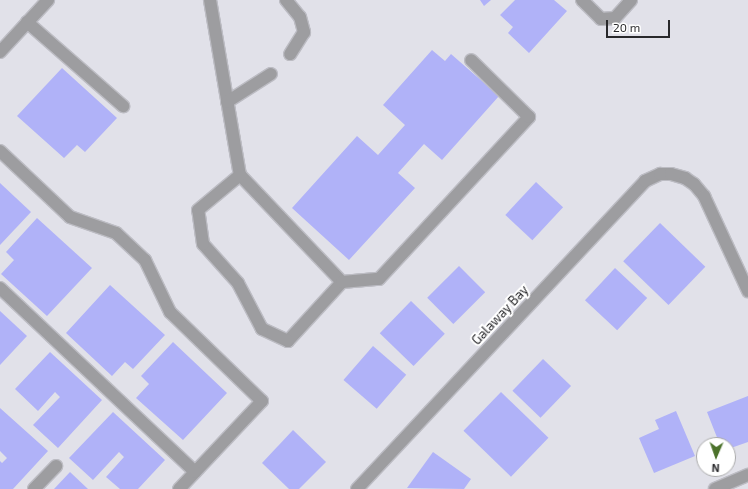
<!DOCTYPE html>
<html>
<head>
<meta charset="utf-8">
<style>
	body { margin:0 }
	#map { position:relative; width:748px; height:489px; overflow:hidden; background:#e1e1e9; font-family:"Exo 2",sans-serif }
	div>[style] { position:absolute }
	.building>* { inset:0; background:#b0b2f8; transform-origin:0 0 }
	.roads { filter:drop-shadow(1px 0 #bcbcc3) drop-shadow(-1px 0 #bcbcc3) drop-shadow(0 1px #bcbcc3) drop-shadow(0 -1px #bcbcc3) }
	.lane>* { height:12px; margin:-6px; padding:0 6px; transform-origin:6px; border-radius:6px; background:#9d9da0 }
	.street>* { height:12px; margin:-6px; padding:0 6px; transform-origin:6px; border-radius:6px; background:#9d9da0 }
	span { translate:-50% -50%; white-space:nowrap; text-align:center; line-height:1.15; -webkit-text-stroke:4px #fff; paint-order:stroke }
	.street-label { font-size:13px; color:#28282b }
	.north { position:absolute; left:696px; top:437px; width:40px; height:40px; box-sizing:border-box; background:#fff; border:1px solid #a9a9aa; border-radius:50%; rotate:182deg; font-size:11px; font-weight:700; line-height:16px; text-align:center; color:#28282b }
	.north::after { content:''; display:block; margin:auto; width:14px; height:18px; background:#4c722b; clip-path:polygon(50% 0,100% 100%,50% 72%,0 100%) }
	.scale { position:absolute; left:606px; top:20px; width:64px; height:18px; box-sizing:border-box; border:2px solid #28282b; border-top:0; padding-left:5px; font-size:12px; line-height:14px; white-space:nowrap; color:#28282b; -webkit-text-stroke:3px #fff; paint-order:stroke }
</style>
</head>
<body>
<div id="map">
	<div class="building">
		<i style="clip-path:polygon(480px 0,491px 0,484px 6px)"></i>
		<i style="clip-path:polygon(515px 0,554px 0,567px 11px,529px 53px,508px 33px,513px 27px,500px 15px)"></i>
		<i style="clip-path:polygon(432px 50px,445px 61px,451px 54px,499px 96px,442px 160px,424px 144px,398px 173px,415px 188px,349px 260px,292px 208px,357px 136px,378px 155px,405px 125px,383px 105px)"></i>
		<i style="clip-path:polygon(62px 68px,117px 118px,85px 152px,77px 145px,64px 158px,17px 116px)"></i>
		<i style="left:536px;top:182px;width:37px;height:45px;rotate:43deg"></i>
		<i style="clip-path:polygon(0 183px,31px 212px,0 245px)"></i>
		<i style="clip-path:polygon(37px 218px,92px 268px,47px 316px,1px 274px,14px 260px,6px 252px)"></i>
		<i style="left:660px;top:223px;width:63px;height:53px;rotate:44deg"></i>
		<i style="left:459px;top:266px;width:37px;height:45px;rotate:45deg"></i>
		<i style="left:615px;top:268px;width:44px;height:44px;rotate:43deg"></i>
		<i style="clip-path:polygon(110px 285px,165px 335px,133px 369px,125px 362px,112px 376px,66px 333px)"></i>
		<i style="left:411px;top:301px;width:47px;height:45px;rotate:44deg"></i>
		<i style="clip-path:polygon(0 311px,27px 336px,0 365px)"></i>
		<i style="clip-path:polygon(173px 342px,227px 393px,183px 440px,136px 398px,149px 384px,141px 376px)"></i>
		<i style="left:373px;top:346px;width:44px;height:45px;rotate:41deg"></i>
		<i style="clip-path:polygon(50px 352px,102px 400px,58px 448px,33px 425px,60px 397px,55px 392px,38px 411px,15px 389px)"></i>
		<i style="left:543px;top:359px;width:39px;height:44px;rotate:44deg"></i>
		<i style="left:501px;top:392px;width:66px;height:54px;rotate:44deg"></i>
		<i style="clip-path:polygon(748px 396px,748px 442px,728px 449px,728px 445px,720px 445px,707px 412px)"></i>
		<i style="clip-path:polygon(0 408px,48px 451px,13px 489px,0 489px,0 461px,2px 463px,7px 458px,0 451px)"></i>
		<i style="clip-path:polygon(676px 411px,695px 456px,654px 473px,639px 438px,659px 429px,655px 420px)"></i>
		<i style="clip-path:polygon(113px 412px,165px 460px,138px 489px,120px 489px,106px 477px,124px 457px,119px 452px,93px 480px,69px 458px)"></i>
		<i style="clip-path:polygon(293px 430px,326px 462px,299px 489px,289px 489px,262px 463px)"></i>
		<i style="clip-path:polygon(433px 452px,471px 479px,464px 489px,407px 488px)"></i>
		<i style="clip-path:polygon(70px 472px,88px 489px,54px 489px)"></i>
	</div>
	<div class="roads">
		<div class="lane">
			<i style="left:210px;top:0;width:178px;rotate:80.3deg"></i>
			<i style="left:240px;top:175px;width:148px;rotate:46.4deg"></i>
			<i style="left:342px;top:282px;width:80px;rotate:132.5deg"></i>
			<i style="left:288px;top:341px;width:29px;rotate:-155deg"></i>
			<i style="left:262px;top:329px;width:52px;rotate:-117.6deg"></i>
			<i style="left:238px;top:283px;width:52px;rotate:-131.9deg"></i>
			<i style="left:203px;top:244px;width:34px;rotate:-98deg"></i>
			<i style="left:198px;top:210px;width:55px;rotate:-39.8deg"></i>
			<i style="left:286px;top:0;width:22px;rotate:51deg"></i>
			<i style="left:300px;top:17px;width:16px;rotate:75deg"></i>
			<i style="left:304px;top:32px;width:26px;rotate:122deg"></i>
			<i style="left:582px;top:0;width:27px;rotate:45deg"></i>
			<i style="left:601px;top:19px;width:14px;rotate:-4deg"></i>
			<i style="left:615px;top:18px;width:24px;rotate:-48deg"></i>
			<i style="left:27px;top:22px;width:128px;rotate:41.2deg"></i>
			<i style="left:227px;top:102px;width:52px;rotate:-32.5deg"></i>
			<i style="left:0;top:151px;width:96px;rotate:43.3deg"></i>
			<i style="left:70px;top:217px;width:49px;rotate:19.2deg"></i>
			<i style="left:116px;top:233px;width:40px;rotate:43deg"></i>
			<i style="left:145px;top:260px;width:58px;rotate:64.3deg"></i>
			<i style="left:170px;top:312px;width:128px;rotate:44.1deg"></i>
			<i style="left:262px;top:401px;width:121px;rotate:133.3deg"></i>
			<i style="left:342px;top:282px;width:37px;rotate:-5deg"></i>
			<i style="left:379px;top:279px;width:221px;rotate:-47.2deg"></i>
			<i style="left:529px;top:117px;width:81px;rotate:-135.5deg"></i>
			<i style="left:0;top:288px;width:268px;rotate:43.3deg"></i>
			<i style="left:34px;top:489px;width:32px;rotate:-46deg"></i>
		</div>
		<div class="street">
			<i style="left:0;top:52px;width:71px;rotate:-47.3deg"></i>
			<i style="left:357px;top:489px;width:422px;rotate:-46.9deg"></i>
			<i style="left:645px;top:181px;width:17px;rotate:-25deg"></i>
			<i style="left:660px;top:174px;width:11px"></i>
			<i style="left:671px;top:174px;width:15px;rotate:16deg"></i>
			<i style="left:685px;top:178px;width:11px;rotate:34deg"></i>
			<i style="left:694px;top:184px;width:16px;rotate:50deg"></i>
			<i style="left:704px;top:196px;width:105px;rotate:65.1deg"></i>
			<i style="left:715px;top:489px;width:36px;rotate:-23deg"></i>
		</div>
	</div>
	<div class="street-label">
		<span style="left:500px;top:315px;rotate:-47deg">Galaway Bay</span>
	</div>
	<div class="north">N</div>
	<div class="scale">20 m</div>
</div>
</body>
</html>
